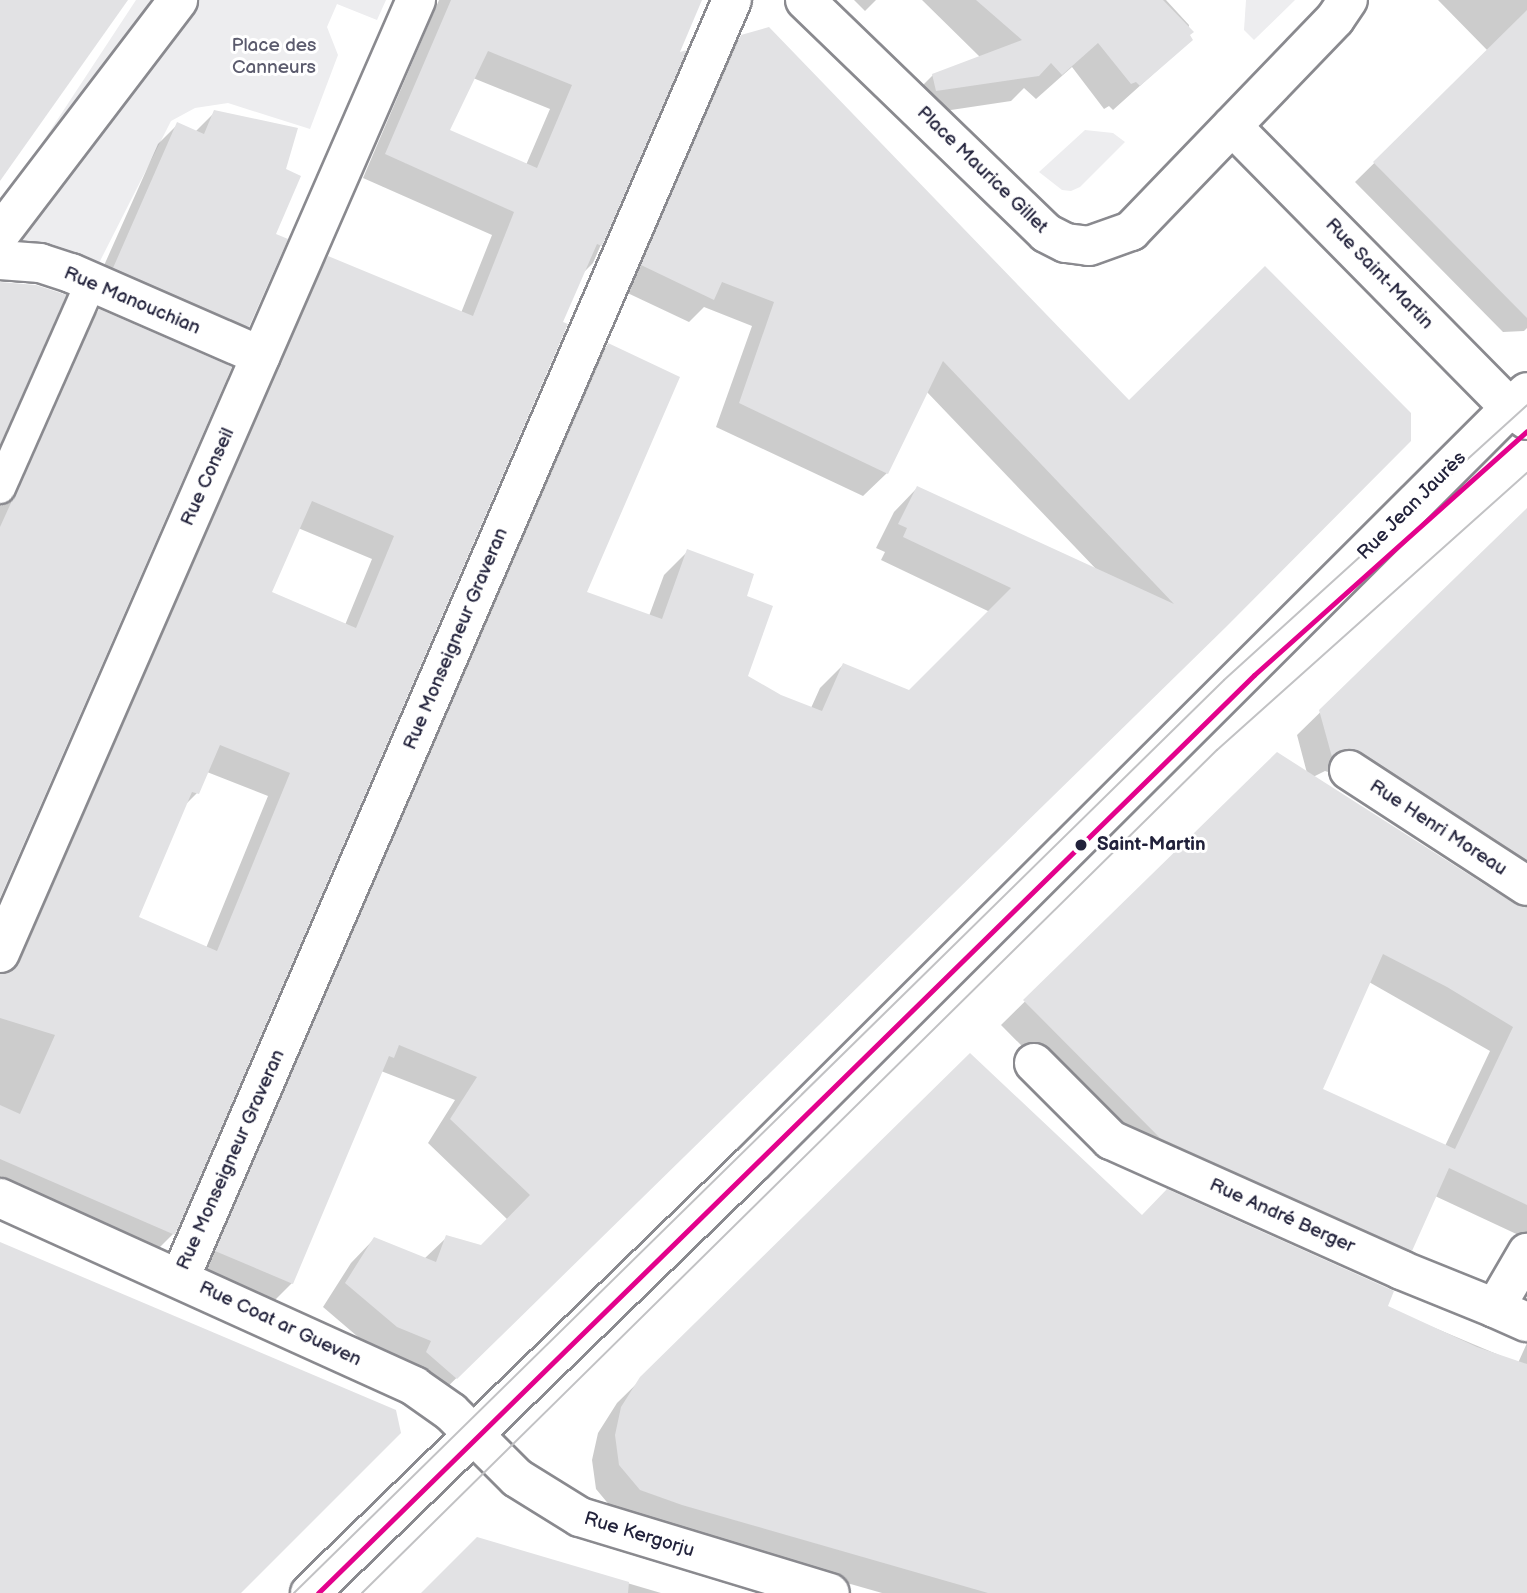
<!DOCTYPE html>
<html>
<head>
<meta charset="utf-8">
<style>
	body { margin:0 }
	#map { position:relative; width:1527px; height:1593px; overflow:hidden; background:#fff; font-family:"Balsamiq Sans",sans-serif }
	div>[style] { position:absolute }
	.green>* { inset:0; background:#ededef }
	.shadow>* { inset:0; background:#0003 }
	.building>* { inset:0; background:#e2e2e4 }
	.roads { filter:drop-shadow(2px 0 #8a8a8f) drop-shadow(-2px 0 #8a8a8f) drop-shadow(0 2px #8a8a8f) drop-shadow(0 -2px #8a8a8f) }
	.service>* { height:30px; margin:-15px; padding:0 15px; transform-origin:15px; border-radius:15px; background:#fff }
	.pedestrian>* { height:38px; margin:-19px; padding:0 19px; transform-origin:19px; border-radius:19px; background:#fff }
	.minor>* { height:38px; margin:-19px; padding:0 19px; transform-origin:19px; border-radius:19px; background:#fff }
	.tertiary>* { height:38px; margin:-19px; padding:0 19px; transform-origin:19px; border-radius:19px; background:#fff }
	.tram>* { height:2px; margin:-1px; padding:0 1px; transform-origin:1px; border-radius:1px; background:#c2c2c4 }
	.tram-1>* { height:5px; margin:-2.5px; padding:0 2.5px; transform-origin:2.5px; border-radius:2.5px; background:#e3028c }
	.dots>* { width:19px; height:19px; translate:-50% -50%; box-sizing:border-box; border:4px solid #fff; border-radius:50% }
	span { translate:-50% -50%; white-space:nowrap; text-align:center; line-height:1.15; -webkit-text-stroke:6px #fff; paint-order:stroke }
	.park-label { font-size:19px; color:#5b5b6d }
	.street-label { font-size:19px; color:#22223b }
	.stop-label { font-size:19px; color:#22223b; font-weight:700 }
	.left { translate:0 -50%; text-align:left }
</style>
</head>
<body>
<div id="map">
	<div class="green">
		<i style="clip-path:polygon(136px 0,386px 0,377px 20px,337px 4px,327px 27px,338px 55px,310px 129px,228px 103px,195px 108px,171px 121px,98px 265px,0 232px,0 207px)"></i>
		<i style="clip-path:polygon(1246px 0,1295px 0,1254px 40px,1244px 30px)"></i>
		<i style="clip-path:polygon(1085px 130px,1113px 133px,1125px 142px,1080px 187px,1071px 191px,1062px 190px,1039px 172px)"></i>
	</div>
	<div class="shadow">
		<i style="clip-path:polygon(evenodd,439px 0,700px 0,677px 54px,684px 52px,593px 263px,582px 274px,173px 1234px,150px 1257px,0 1192px,0 976px,305px 282px,328px 258px,461px 313px,492px 235px,363px 178px,439px 0,473px 78px,550px 109px,526px 165px,447px 131px,473px 78px,439px 0,298px 528px,372px 559px,345px 625px,270px 593px,298px 528px,439px 0,207px 772px,268px 796px,206px 948px,137px 918px,184px 806px,197px 793px,207px 772px)"></i>
		<i style="clip-path:polygon(854px 0,876px 0,865px 11px)"></i>
		<i style="clip-path:polygon(922px 0,1166px 0,1189px 25px,1188px 36px,1191px 40px,1113px 110px,1109px 106px,1104px 109px,1072px 67px,1036px 99px,1024px 88px,1011px 101px,911px 116px,907px 101px,933px 75px,980px 57px)"></i>
		<i style="clip-path:polygon(1438px 0,1527px 0,1527px 328px,1524px 331px,1503px 332px,1355px 182px,1488px 51px)"></i>
		<i style="clip-path:polygon(742px 36px,1265px 586px,433px 1401px,323px 1307px,351px 1263px,374px 1239px,424px 1259px,447px 1237px,481px 1247px,508px 1220px,428px 1143px,455px 1100px,381px 1071px,292px 1283px,269px 1306px,193px 1275px,585px 368px,608px 345px,584px 593px,649px 616px,664px 575px,688px 551px,745px 597px,744px 682px,811px 708px,820px 688px,843px 665px,910px 692px,990px 612px,881px 560px,885px 552px,876px 548px,894px 512px,917px 488px,1097px 570px,926px 391px,887px 473px,863px 496px,716px 427px,752px 326px,704px 307px,689px 322px,619px 289px,718px 60px)"></i>
		<i style="clip-path:polygon(215px 112px,284px 170px,274px 235px,248px 326px,228px 346px,94px 288px,158px 144px,178px 124px,195px 132px)"></i>
		<i style="clip-path:polygon(99px 311px,0 894px,0 505px,76px 334px)"></i>
		<i style="clip-path:polygon(evenodd,1527px 510px,1527px 1239px,1435px 1196px,1411px 1250px,1387px 1274px,1136px 1161px,1001px 1025px,1277px 754px,1307px 773px,1297px 735px,1527px 510px,1325px 771px,1337px 775px,1523px 900px,1525px 909px,1514px 906px,1313px 777px,1325px 771px,1527px 510px,1369px 982px,1490px 1051px,1445px 1146px,1320px 1090px,1369px 982px)"></i>
		<i style="clip-path:polygon(971px 1055px,1142px 1217px,1385px 1307px,1518px 1363px,1527px 1343px,1527px 1593px,882px 1593px,657px 1529px,616px 1513px,596px 1489px,592px 1460px,598px 1433px,617px 1403px)"></i>
		<i style="clip-path:polygon(478px 1539px,661px 1593px,424px 1593px)"></i>
	</div>
	<div class="building">
		<i style="clip-path:polygon(0 0,128px 0,0 181px)"></i>
		<i style="clip-path:polygon(evenodd,451px 0,702px 0,680px 52px,687px 50px,602px 246px,597px 244px,563px 322px,568px 324px,175px 1235px,0 1159px,0 1105px,20px 1114px,55px 1035px,0 1018px,0 974px,12px 971px,20px 962px,328px 256px,473px 316px,514px 212px,385px 154px,451px 0,488px 51px,572px 85px,537px 168px,450px 130px,488px 51px,451px 0,312px 501px,394px 536px,356px 628px,272px 592px,312px 501px,451px 0,220px 745px,290px 773px,217px 951px,139px 917px,192px 792px,199px 794px,220px 745px)"></i>
		<i style="clip-path:polygon(976px 0,1163px 0,1194px 32px,1190px 35px,1193px 40px,1140px 86px,1136px 82px,1131px 84px,1098px 43px,1062px 75px,1051px 63px,1039px 76px,936px 91px,932px 74px,1022px 40px)"></i>
		<i style="clip-path:polygon(1527px 10px,1527px 318px,1373px 162px)"></i>
		<i style="clip-path:polygon(769px 27px,1129px 400px,1265px 266px,1411px 413px,1411px 441px,1226px 627px,457px 1379px,426px 1352px,431px 1341px,397px 1327px,345px 1283px,374px 1237px,436px 1262px,446px 1235px,481px 1245px,530px 1195px,450px 1119px,477px 1077px,399px 1045px,394px 1058px,389px 1056px,293px 1284px,215px 1251px,608px 343px,680px 377px,587px 592px,662px 619px,687px 549px,754px 574px,747px 596px,773px 606px,748px 676px,781px 695px,822px 711px,843px 663px,909px 690px,1011px 588px,903px 537px,907px 528px,898px 524px,917px 486px,1174px 604px,943px 361px,888px 474px,739px 403px,774px 302px,722px 282px,714px 300px,641px 265px,741px 35px)"></i>
		<i style="clip-path:polygon(214px 110px,298px 128px,286px 169px,301px 176px,276px 234px,288px 239px,249px 327px,113px 268px,177px 122px,204px 134px)"></i>
		<i style="clip-path:polygon(0 282px,36px 285px,67px 295px,0 445px)"></i>
		<i style="clip-path:polygon(99px 309px,232px 367px,0 898px,0 527px)"></i>
		<i style="clip-path:polygon(1527px 508px,1527px 860px,1361px 752px,1349px 748px,1332px 757px,1319px 710px)"></i>
		<i style="clip-path:polygon(evenodd,1277px 752px,1515px 904px,1527px 908px,1527px 1205px,1449px 1168px,1412px 1251px,1410px 1250px,1160px 1138px,1023px 1000px,1277px 752px,1383px 954px,1447px 987px,1513px 1027px,1455px 1149px,1323px 1089px,1383px 954px)"></i>
		<i style="clip-path:polygon(970px 1053px,1142px 1215px,1167px 1189px,1394px 1291px,1388px 1306px,1477px 1347px,1527px 1364px,1527px 1593px,988px 1593px,682px 1505px,640px 1490px,619px 1465px,615px 1435px,621px 1407px,640px 1377px)"></i>
		<i style="clip-path:polygon(0 1242px,396px 1410px,401px 1433px,241px 1593px,0 1593px)"></i>
		<i style="clip-path:polygon(477px 1537px,629px 1582px,628px 1593px,421px 1593px)"></i>
	</div>
	<div class="roads">
		<div class="service">
			<i style="left:0;top:488px;width:224px;rotate:-66.1deg"></i>
		</div>
		<div class="pedestrian">
			<i style="left:0;top:234px;width:294px;rotate:-52.7deg"></i>
			<i style="left:0;top:260px;width:40px;rotate:4.3deg"></i>
			<i style="left:40px;top:263px;width:33px;rotate:18deg"></i>
			<i style="left:71px;top:273px;width:207px;rotate:23.6deg"></i>
			<i style="left:1495px;top:1308px;width:35px;rotate:24deg"></i>
			<i style="left:310px;top:1593px;width:617px;rotate:-44.15deg"></i>
			<i style="left:753px;top:1163px;width:1069px;rotate:-44.92deg"></i>
		</div>
		<div class="minor">
			<i style="left:805px;top:0;width:335px;rotate:44deg"></i>
			<i style="left:1046px;top:233px;width:22px;rotate:27deg"></i>
			<i style="left:1066px;top:243px;width:23px;rotate:7deg"></i>
			<i style="left:1089px;top:246px;width:45px;rotate:-19.7deg"></i>
			<i style="left:1131px;top:231px;width:294px;rotate:-46.1deg"></i>
			<i style="left:1335px;top:19px;width:23px;rotate:-56deg"></i>
			<i style="left:1232px;top:126px;width:396px;rotate:45.4deg"></i>
			<i style="left:1510px;top:408px;width:21px;rotate:35deg"></i>
			<i style="left:1349px;top:770px;width:212px;rotate:33.1deg"></i>
			<i style="left:0;top:953px;width:1040px;rotate:-66.42deg"></i>
			<i style="left:1034px;top:1063px;width:109px;rotate:45deg"></i>
			<i style="left:1111px;top:1140px;width:318px;rotate:24.1deg"></i>
			<i style="left:1401px;top:1270px;width:101px;rotate:22deg"></i>
			<i style="left:1495px;top:1308px;width:64px;rotate:-59.8deg"></i>
			<i style="left:0;top:1198px;width:455px;rotate:24.4deg"></i>
			<i style="left:414px;top:1386px;width:45px;rotate:35.1deg"></i>
			<i style="left:451px;top:1412px;width:93px;rotate:45deg"></i>
			<i style="left:517px;top:1478px;width:74px;rotate:31.8deg"></i>
			<i style="left:580px;top:1517px;width:261px;rotate:16.9deg"></i>
			<i style="left:180px;top:1278px;width:1392px;rotate:-66.64deg"></i>
		</div>
		<div class="tertiary">
			<i style="left:1510px;top:408px;width:23px;rotate:-43deg"></i>
		</div>
	</div>
	<div class="tram">
		<i style="left:294px;top:1593px;width:1303px;rotate:-44.47deg"></i>
		<i style="left:1224px;top:680px;width:409px;rotate:-42.2deg"></i>
		<i style="left:362px;top:1593px;width:1201px;rotate:-44.6deg"></i>
		<i style="left:1217px;top:750px;width:416px;rotate:-41.8deg"></i>
	</div>
	<div class="tram-1">
		<i style="left:318px;top:1593px;width:1311px;rotate:-44.44deg"></i>
		<i style="left:1254px;top:675px;width:366px;rotate:-41.8deg"></i>
	</div>
	<div class="dots">
		<i style="left:1081px;top:845px;background:#22223b"></i>
	</div>
	<div class="park-label">
		<span style="left:274px;top:57px">Place des<br>Canneurs</span>
	</div>
	<div class="street-label">
		<span style="left:982px;top:170px;rotate:44deg">Place Maurice Gillet</span>
		<span style="left:1379px;top:274px;rotate:46deg">Rue Saint-Martin</span>
		<span style="left:132px;top:301px;rotate:23deg">Rue Manouchian</span>
		<span style="left:208px;top:477px;rotate:-66deg">Rue Conseil</span>
		<span style="left:1412px;top:506px;rotate:-45deg">Rue Jean Jaurès</span>
		<span style="left:456px;top:639px;rotate:-67deg">Rue Monseigneur Graveran</span>
		<span style="left:1438px;top:828px;rotate:33deg">Rue Henri Moreau</span>
		<span style="left:231px;top:1160px;rotate:-66deg">Rue Monseigneur Graveran</span>
		<span style="left:1282px;top:1216px;rotate:24deg">Rue André Berger</span>
		<span style="left:280px;top:1324px;rotate:25deg">Rue Coat ar Gueven</span>
		<span style="left:639px;top:1535px;rotate:17deg">Rue Kergorju</span>
	</div>
	<div class="stop-label">
		<span class="left" style="left:1097px;top:845px">Saint-Martin</span>
	</div>
</div>
</body>
</html>
